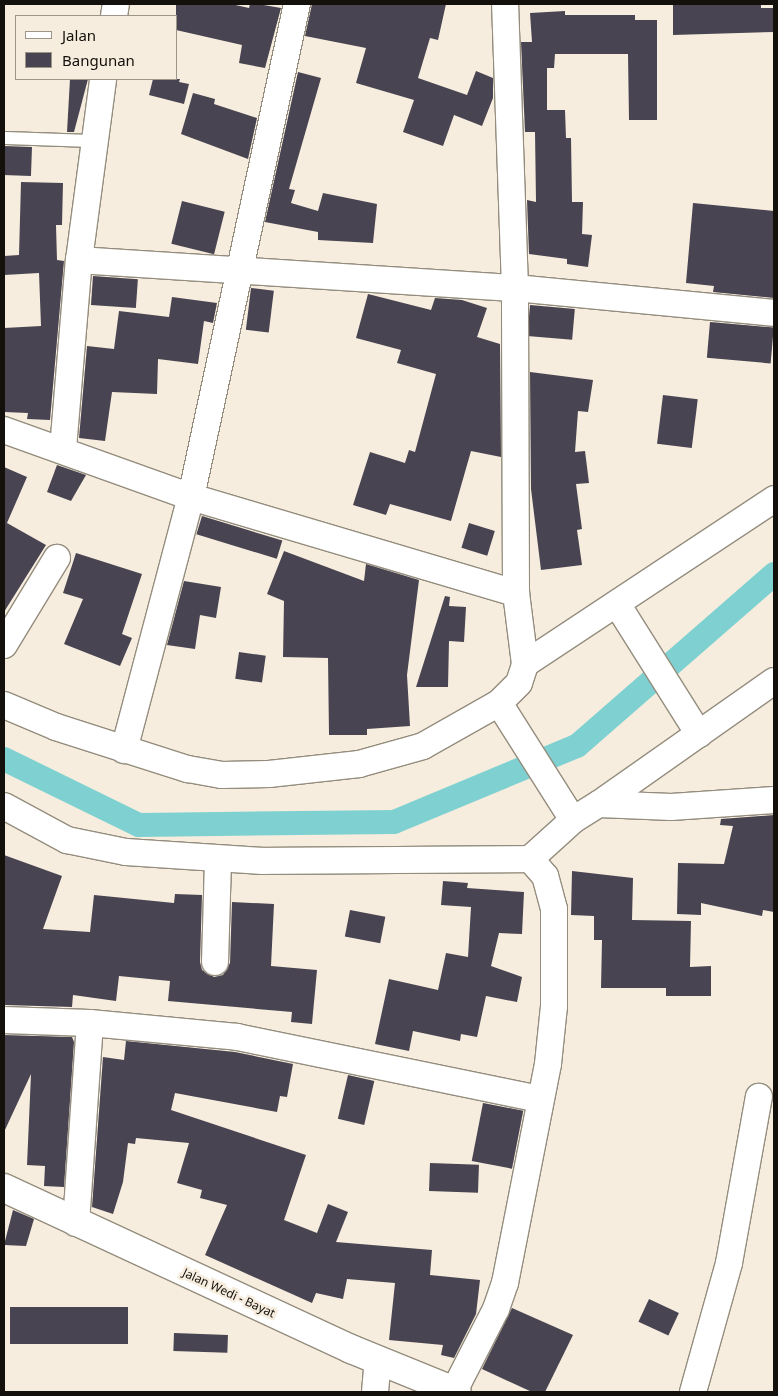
<!DOCTYPE html>
<html>
<head>
<meta charset="utf-8">
<style>
	body { margin:0 }
	#map { position:relative; width:778px; height:1396px; overflow:hidden; background:#f6edde; font-family:"Noto Sans",sans-serif }
	div>[style] { position:absolute }
	.canal>* { height:24px; margin:-12px; padding:0 12px; transform-origin:12px; border-radius:12px; background:#7fd1d1 }
	.building>* { inset:0; background:#494451; transform-origin:0 0 }
	.roads { filter:drop-shadow(1px 0 #948d7e) drop-shadow(-1px 0 #948d7e) drop-shadow(0 1px #948d7e) drop-shadow(0 -1px #948d7e) }
	.lane>* { height:12px; margin:-6px; padding:0 6px; transform-origin:6px; border-radius:6px; background:#fff }
	.street>* { height:26px; margin:-13px; padding:0 13px; transform-origin:13px; border-radius:13px; background:#fff }
	.secondary>* { height:28px; margin:-14px; padding:0 14px; transform-origin:14px; border-radius:14px; background:#fff }
	span { translate:-50% -50%; white-space:nowrap; text-align:center; line-height:1.15; -webkit-text-stroke:5px #f6edde; paint-order:stroke }
	.street-label { font-size:12px; color:#14110c }
	.frame { position:absolute; inset:0; border:5px solid #14110c; pointer-events:none }
	.legend { position:absolute; left:15px; top:15px; width:162px; height:65px; box-sizing:border-box; background:#f6edde; border:1px solid #9c958a; margin:0; padding:6px 9px; list-style:none; font-size:15px; color:#14110c }
	.legend li { display:flex; align-items:center; gap:10px; height:25px }
	.legend b { width:25px; border:1px solid #9c958a }
</style>
</head>
<body>
<div id="map">
	<div class="canal">
		<i style="left:4px;top:759px;width:150px;rotate:26.1deg"></i>
		<i style="left:139px;top:825px;width:255px;rotate:-0.7deg"></i>
		<i style="left:394px;top:822px;width:198px;rotate:-22.6deg"></i>
		<i style="left:577px;top:746px;width:262px;rotate:-41.1deg"></i>
	</div>
	<div class="building">
		<i style="clip-path:polygon(176px 4px,231px 4px,249px 8px,250px 4px,258px 4px,281px 8px,265px 68px,239px 63px,242px 45px,176px 30px)"></i>
		<i style="clip-path:polygon(312px 4px,446px 4px,438px 40px,430px 38px,418px 78px,467px 95px,476px 71px,493px 78px,493px 98px,482px 126px,454px 115px,443px 146px,403px 132px,414px 100px,356px 83px,366px 48px,305px 36px)"></i>
		<i style="clip-path:polygon(673px 4px,761px 4px,761px 8px,774px 8px,774px 32px,673px 35px)"></i>
		<i style="clip-path:polygon(565px 11px,565px 15px,635px 15px,635px 20px,657px 20px,657px 120px,629px 120px,628px 54px,555px 54px,554px 68px,547px 68px,547px 110px,565px 110px,566px 138px,571px 138px,572px 202px,583px 202px,582px 234px,592px 235px,588px 267px,567px 264px,567px 259px,529px 254px,527px 200px,536px 202px,535px 132px,525px 132px,521px 42px,532px 42px,530px 13px)"></i>
		<i style="clip-path:polygon(298px 72px,321px 78px,289px 189px,295px 190px,291px 203px,318px 211px,323px 193px,377px 204px,373px 243px,318px 240px,318px 232px,265px 222px)"></i>
		<i style="clip-path:polygon(70px 79px,88px 79px,74px 132px,67px 132px)"></i>
		<i style="clip-path:polygon(153px 79px,180px 79px,179px 82px,189px 84px,184px 104px,149px 95px)"></i>
		<i style="clip-path:polygon(193px 93px,215px 99px,214px 104px,257px 118px,248px 159px,181px 134px)"></i>
		<i style="left:4px;top:146px;width:28px;height:29px;rotate:2deg"></i>
		<i style="clip-path:polygon(21px 182px,63px 183px,62px 225px,56px 225px,57px 260px,64px 261px,50px 420px,27px 419px,28px 413px,4px 412px,4px 328px,41px 326px,39px 273px,4px 275px,4px 256px,19px 255px)"></i>
		<i style="left:182px;top:201px;width:44px;height:44px;rotate:14deg"></i>
		<i style="clip-path:polygon(693px 203px,774px 211px,774px 298px,713px 292px,714px 286px,686px 283px)"></i>
		<i style="left:93px;top:276px;width:45px;height:29px;rotate:4deg"></i>
		<i style="left:251px;top:288px;width:23px;height:42px;rotate:7deg"></i>
		<i style="clip-path:polygon(368px 294px,431px 310px,435px 298px,462px 300px,487px 308px,477px 337px,500px 344px,501px 457px,471px 451px,451px 521px,390px 504px,386px 515px,353px 505px,370px 452px,405px 463px,409px 450px,415px 452px,436px 374px,397px 363px,401px 350px,356px 338px)"></i>
		<i style="clip-path:polygon(172px 297px,217px 303px,213px 323px,204px 321px,198px 364px,158px 359px,157px 394px,112px 392px,105px 441px,79px 438px,87px 346px,114px 349px,119px 311px,169px 317px)"></i>
		<i style="left:530px;top:305px;width:45px;height:31px;rotate:5deg"></i>
		<i style="left:710px;top:322px;width:64px;height:36px;rotate:5deg"></i>
		<i style="clip-path:polygon(530px 372px,593px 380px,588px 412px,578px 411px,575px 452px,585px 451px,589px 483px,576px 484px,582px 529px,577px 530px,582px 565px,541px 570px,531px 489px)"></i>
		<i style="left:663px;top:395px;width:35px;height:49px;rotate:7deg"></i>
		<i style="clip-path:polygon(57px 465px,86px 475px,71px 501px,47px 492px)"></i>
		<i style="clip-path:polygon(4px 467px,27px 477px,7px 523px,46px 545px,4px 612px)"></i>
		<i style="left:202px;top:516px;width:84px;height:19px;rotate:17deg"></i>
		<i style="left:469px;top:523px;width:27px;height:26px;rotate:17deg"></i>
		<i style="clip-path:polygon(284px 551px,364px 581px,366px 564px,419px 580px,407px 675px,410px 726px,367px 729px,367px 735px,329px 735px,328px 658px,283px 657px,284px 601px,267px 594px)"></i>
		<i style="clip-path:polygon(76px 553px,142px 574px,122px 634px,132px 638px,120px 666px,64px 644px,83px 599px,63px 593px)"></i>
		<i style="clip-path:polygon(184px 581px,221px 587px,216px 618px,200px 615px,195px 649px,167px 645px)"></i>
		<i style="clip-path:polygon(445px 596px,450px 597px,449px 606px,466px 607px,464px 642px,449px 641px,448px 687px,416px 687px)"></i>
		<i style="left:239px;top:652px;width:27px;height:27px;rotate:8deg"></i>
		<i style="clip-path:polygon(774px 815px,774px 912px,763px 910px,762px 916px,701px 903px,701px 915px,677px 914px,678px 863px,724px 864px,733px 826px,720px 825px,721px 819px)"></i>
		<i style="clip-path:polygon(4px 855px,62px 876px,43px 929px,90px 932px,94px 895px,174px 903px,175px 894px,202px 895px,200px 962px,202px 970px,214px 977px,223px 975px,230px 963px,232px 902px,274px 904px,271px 966px,317px 970px,312px 1024px,291px 1022px,292px 1012px,168px 1001px,170px 981px,119px 976px,116px 1001px,73px 995px,72px 1007px,5px 1005px)"></i>
		<i style="clip-path:polygon(572px 871px,633px 878px,632px 920px,691px 921px,690px 967px,711px 966px,711px 996px,666px 996px,666px 988px,601px 988px,602px 940px,594px 940px,594px 916px,571px 915px)"></i>
		<i style="clip-path:polygon(443px 881px,468px 883px,467px 888px,524px 892px,522px 934px,499px 933px,491px 966px,522px 977px,517px 1002px,486px 996px,477px 1037px,461px 1034px,460px 1041px,413px 1031px,409px 1051px,375px 1044px,389px 979px,438px 990px,446px 953px,468px 957px,471px 907px,441px 905px)"></i>
		<i style="left:350px;top:910px;width:36px;height:27px;rotate:11deg"></i>
		<i style="clip-path:polygon(4px 1035px,72px 1037px,74px 1042px,64px 1187px,44px 1186px,45px 1166px,27px 1165px,31px 1074px,4px 1132px)"></i>
		<i style="clip-path:polygon(126px 1041px,235px 1052px,293px 1064px,287px 1097px,280px 1096px,277px 1112px,175px 1093px,171px 1110px,306px 1155px,284px 1220px,317px 1233px,328px 1204px,348px 1212px,336px 1242px,432px 1250px,430px 1275px,480px 1280px,476px 1314px,454px 1358px,441px 1355px,443px 1345px,389px 1340px,395px 1283px,347px 1279px,343px 1299px,316px 1293px,312px 1303px,205px 1255px,227px 1205px,200px 1198px,202px 1190px,177px 1183px,189px 1143px,136px 1138px,135px 1144px,128px 1143px,123px 1182px,113px 1214px,92px 1207px,103px 1057px,124px 1060px)"></i>
		<i style="left:348px;top:1075px;width:27px;height:45px;rotate:13deg"></i>
		<i style="left:483px;top:1103px;width:41px;height:59px;rotate:11deg"></i>
		<i style="left:430px;top:1163px;width:49px;height:28px;rotate:2deg"></i>
		<i style="clip-path:polygon(13px 1210px,34px 1219px,26px 1246px,4px 1245px)"></i>
		<i style="left:649px;top:1299px;width:33px;height:25px;rotate:25deg"></i>
		<i style="left:10px;top:1307px;width:118px;height:37px"></i>
		<i style="clip-path:polygon(512px 1308px,573px 1335px,545px 1392px,532px 1392px,482px 1369px)"></i>
		<i style="left:174px;top:1333px;width:54px;height:18px;rotate:2deg"></i>
	</div>
	<div class="roads">
		<div class="lane">
			<i style="left:4px;top:138px;width:88px;rotate:2deg"></i>
		</div>
		<div class="street">
			<i style="left:114px;top:16px;width:12px;rotate:-81deg"></i>
			<i style="left:79px;top:260px;width:437px;rotate:3.7deg"></i>
			<i style="left:515px;top:288px;width:260px;rotate:5.5deg"></i>
			<i style="left:4px;top:430px;width:199px;rotate:19.7deg"></i>
			<i style="left:191px;top:497px;width:339px;rotate:16.5deg"></i>
			<i style="left:63px;top:449px;width:190px;rotate:-85.2deg"></i>
			<i style="left:79px;top:260px;width:183px;rotate:-82.4deg"></i>
			<i style="left:617px;top:604px;width:154px;rotate:57.8deg"></i>
			<i style="left:4px;top:645px;width:102px;rotate:-58.7deg"></i>
			<i style="left:525px;top:664px;width:299px;rotate:-33.5deg"></i>
			<i style="left:499px;top:703px;width:138px;rotate:57.7deg"></i>
			<i style="left:4px;top:705px;width:56px;rotate:22.9deg"></i>
			<i style="left:56px;top:727px;width:139px;rotate:17.7deg"></i>
			<i style="left:188px;top:769px;width:35px;rotate:10deg"></i>
			<i style="left:222px;top:775px;width:47px;rotate:-1.2deg"></i>
			<i style="left:269px;top:774px;width:91px;rotate:-6.3deg"></i>
			<i style="left:359px;top:764px;width:66px;rotate:-15.7deg"></i>
			<i style="left:423px;top:746px;width:87px;rotate:-29.5deg"></i>
			<i style="left:499px;top:703px;width:28px;rotate:-45deg"></i>
			<i style="left:519px;top:683px;width:20px;rotate:-72deg"></i>
			<i style="left:525px;top:664px;width:72px;rotate:-97.2deg"></i>
			<i style="left:516px;top:593px;width:305px;rotate:-90.2deg"></i>
			<i style="left:515px;top:288px;width:284px;rotate:-92deg"></i>
			<i style="left:124px;top:750px;width:262px;rotate:-75.2deg"></i>
			<i style="left:191px;top:497px;width:504px;rotate:-77.87deg"></i>
			<i style="left:599px;top:804px;width:214px;rotate:-35.1deg"></i>
			<i style="left:4px;top:806px;width:72px;rotate:28.4deg"></i>
			<i style="left:67px;top:840px;width:60px;rotate:11.5deg"></i>
			<i style="left:126px;top:852px;width:137px;rotate:3.8deg"></i>
			<i style="left:263px;top:861px;width:267px;rotate:-0.4deg"></i>
			<i style="left:215px;top:962px;width:102px;rotate:-88.3deg"></i>
			<i style="left:4px;top:1020px;width:86px;rotate:2deg"></i>
			<i style="left:90px;top:1023px;width:148px;rotate:5.4deg"></i>
			<i style="left:237px;top:1037px;width:307px;rotate:11.6deg"></i>
			<i style="left:76px;top:1223px;width:200px;rotate:-86deg"></i>
			<i style="left:454px;top:1391px;width:92px;rotate:-62.9deg"></i>
			<i style="left:496px;top:1309px;width:28px;rotate:-71deg"></i>
			<i style="left:505px;top:1283px;width:223px;rotate:-78.9deg"></i>
			<i style="left:548px;top:1064px;width:58px;rotate:-84.1deg"></i>
			<i style="left:554px;top:1006px;width:97px;rotate:-90deg"></i>
			<i style="left:554px;top:909px;width:34px;rotate:-105deg"></i>
			<i style="left:545px;top:876px;width:23px;rotate:-131deg"></i>
			<i style="left:530px;top:859px;width:58px;rotate:-42.2deg"></i>
			<i style="left:573px;top:820px;width:31px;rotate:-32deg"></i>
			<i style="left:599px;top:804px;width:72px;rotate:2.4deg"></i>
			<i style="left:671px;top:807px;width:103px;rotate:-3.9deg"></i>
			<i style="left:375px;top:1392px;width:32px;rotate:-85deg"></i>
			<i style="left:693px;top:1392px;width:134px;rotate:-74.4deg"></i>
			<i style="left:729px;top:1263px;width:169px;rotate:-79.8deg"></i>
		</div>
		<div class="secondary">
			<i style="left:4px;top:1188px;width:383px;rotate:24.9deg"></i>
			<i style="left:351px;top:1349px;width:114px;rotate:22.1deg"></i>
		</div>
	</div>
	<div class="street-label">
		<span style="left:229px;top:1293px;rotate:25deg">Jalan Wedi - Bayat</span>
	</div>
	<div class="frame"></div>
	<ul class="legend">
	<li><b style="height:6px;background:#fff"></b>Jalan</li>
	<li><b style="height:14px;background:#494451"></b>Bangunan</li>
	</ul>
</div>
</body>
</html>
